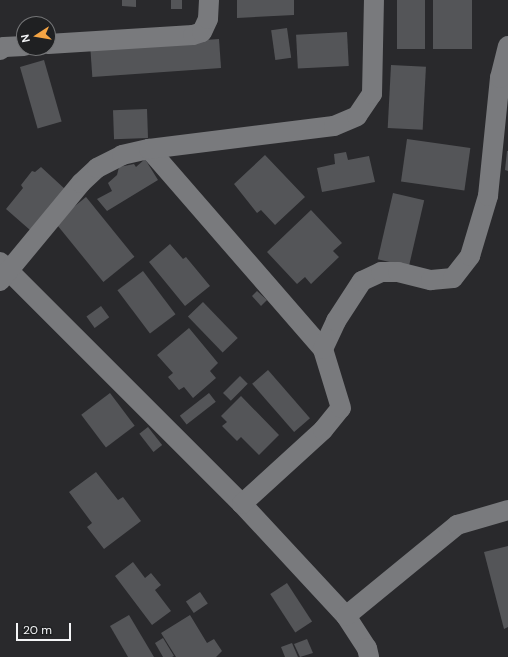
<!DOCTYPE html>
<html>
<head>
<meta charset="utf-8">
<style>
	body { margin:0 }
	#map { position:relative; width:508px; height:657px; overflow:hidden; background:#29292c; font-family:"DM Sans",sans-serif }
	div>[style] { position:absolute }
	.building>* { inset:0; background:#545558; transform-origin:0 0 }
	.street>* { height:20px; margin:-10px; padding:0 10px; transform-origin:10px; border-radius:10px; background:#797a7d }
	span { translate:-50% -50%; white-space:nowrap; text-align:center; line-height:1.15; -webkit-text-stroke:3.5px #1f2022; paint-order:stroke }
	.north { position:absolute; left:16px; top:16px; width:40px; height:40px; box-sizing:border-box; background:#1f2022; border:1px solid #747577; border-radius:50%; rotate:258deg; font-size:11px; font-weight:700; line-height:16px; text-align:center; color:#f4f5f7 }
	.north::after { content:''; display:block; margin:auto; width:14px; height:18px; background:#f4a444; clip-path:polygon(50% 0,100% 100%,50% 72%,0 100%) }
	.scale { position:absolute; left:16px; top:623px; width:55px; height:18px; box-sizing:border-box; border:2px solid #f4f5f7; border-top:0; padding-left:5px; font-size:12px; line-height:14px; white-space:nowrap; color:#f4f5f7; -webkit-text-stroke:3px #1f2022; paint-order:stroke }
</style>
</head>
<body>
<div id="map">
	<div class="building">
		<i style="clip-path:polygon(122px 0,136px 0,136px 7px,122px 6px)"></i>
		<i style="left:171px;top:0;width:11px;height:9px"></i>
		<i style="clip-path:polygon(237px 0,294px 0,294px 15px,237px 18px)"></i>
		<i style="left:397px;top:0;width:28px;height:49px"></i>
		<i style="left:433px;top:0;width:39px;height:49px"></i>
		<i style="left:287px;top:28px;width:30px;height:16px;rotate:82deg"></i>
		<i style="left:347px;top:32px;width:34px;height:51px;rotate:87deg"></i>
		<i style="left:219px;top:39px;width:29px;height:129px;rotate:86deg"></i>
		<i style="left:44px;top:60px;width:64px;height:25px;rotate:74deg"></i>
		<i style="left:391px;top:65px;width:35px;height:63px;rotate:3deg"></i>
		<i style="left:147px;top:109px;width:29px;height:34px;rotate:88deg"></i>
		<i style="left:407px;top:139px;width:64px;height:43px;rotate:8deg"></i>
		<i style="clip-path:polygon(507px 151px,508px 151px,508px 171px,505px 170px)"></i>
		<i style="clip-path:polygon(346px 152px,348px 160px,369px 156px,375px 182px,322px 192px,317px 168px,335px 164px,334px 154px)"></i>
		<i style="clip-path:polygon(265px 155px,305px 197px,275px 225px,261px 210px,257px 213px,234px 184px)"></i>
		<i style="clip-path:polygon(145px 159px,158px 180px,107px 211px,97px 199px,112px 191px,108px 183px,117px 175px,119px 167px,134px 164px,136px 167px)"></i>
		<i style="clip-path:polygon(41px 167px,66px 190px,30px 230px,6px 209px,23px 188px,21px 185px,32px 171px,35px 172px)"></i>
		<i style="left:393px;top:193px;width:32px;height:68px;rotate:13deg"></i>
		<i style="left:86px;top:197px;width:77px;height:40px;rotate:51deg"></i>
		<i style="clip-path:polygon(311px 210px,342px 243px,333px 251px,339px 257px,311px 284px,305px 277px,297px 284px,267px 252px)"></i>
		<i style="clip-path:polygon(170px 244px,183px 259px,186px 257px,210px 286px,185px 306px,149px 262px)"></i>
		<i style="left:143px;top:271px;width:54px;height:32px;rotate:53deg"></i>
		<i style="clip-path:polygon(257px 291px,267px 300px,261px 306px,252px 296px)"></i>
		<i style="left:203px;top:302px;width:50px;height:21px;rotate:46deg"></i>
		<i style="left:101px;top:306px;width:14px;height:18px;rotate:54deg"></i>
		<i style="clip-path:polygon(189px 328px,218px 363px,210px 371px,216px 378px,193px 398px,184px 387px,179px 390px,168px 377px,173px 373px,157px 355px)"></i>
		<i style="left:268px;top:370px;width:64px;height:21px;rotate:49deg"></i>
		<i style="left:240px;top:376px;width:11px;height:24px;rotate:45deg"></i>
		<i style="left:110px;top:393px;width:41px;height:36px;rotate:53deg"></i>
		<i style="left:209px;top:393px;width:11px;height:37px;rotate:52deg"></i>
		<i style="clip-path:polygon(241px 396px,279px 435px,259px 455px,241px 437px,237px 441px,222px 426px,227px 422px,221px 416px)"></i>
		<i style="left:148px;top:427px;width:23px;height:11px;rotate:52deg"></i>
		<i style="clip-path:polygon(96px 472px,118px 500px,123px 497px,141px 521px,104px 549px,87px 527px,92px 523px,69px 492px)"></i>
		<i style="clip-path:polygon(508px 546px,508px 627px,504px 629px,484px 552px)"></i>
		<i style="clip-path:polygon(133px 562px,145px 578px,151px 573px,161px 585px,155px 590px,171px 611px,152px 625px,115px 576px)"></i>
		<i style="left:287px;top:583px;width:46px;height:20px;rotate:57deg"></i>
		<i style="left:200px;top:592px;width:14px;height:17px;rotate:56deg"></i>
		<i style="clip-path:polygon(129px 615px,154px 657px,128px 657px,110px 626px)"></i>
		<i style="clip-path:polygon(190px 615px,207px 643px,214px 639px,222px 651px,216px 657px,176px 657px,161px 633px)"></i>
		<i style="clip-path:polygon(163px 638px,174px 656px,172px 657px,163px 657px,155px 643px)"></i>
		<i style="clip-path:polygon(307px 639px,313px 653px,300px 657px,294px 644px)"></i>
		<i style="clip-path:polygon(292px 643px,298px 657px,285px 657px,281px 647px)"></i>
	</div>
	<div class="street">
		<i style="left:48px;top:44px;width:145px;rotate:-3.6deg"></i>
		<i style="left:193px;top:35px;width:9px;rotate:-18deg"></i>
		<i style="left:202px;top:32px;width:14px;rotate:-65deg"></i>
		<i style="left:208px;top:19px;width:19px;rotate:-87deg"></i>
		<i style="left:0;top:50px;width:5px;rotate:-37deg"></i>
		<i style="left:4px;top:47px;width:20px;rotate:-3deg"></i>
		<i style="left:149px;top:149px;width:265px;rotate:49deg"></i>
		<i style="left:0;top:262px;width:342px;rotate:45deg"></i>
		<i style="left:242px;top:504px;width:153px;rotate:47.1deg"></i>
		<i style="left:346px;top:616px;width:38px;rotate:57deg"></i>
		<i style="left:367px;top:648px;width:9px;rotate:77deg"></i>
		<i style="left:0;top:281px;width:127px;rotate:-50.4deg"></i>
		<i style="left:81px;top:183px;width:22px;rotate:-43deg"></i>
		<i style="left:97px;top:168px;width:28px;rotate:-27deg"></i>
		<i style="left:122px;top:155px;width:28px;rotate:-13deg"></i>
		<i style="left:149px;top:149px;width:186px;rotate:-7.1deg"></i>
		<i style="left:334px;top:126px;width:25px;rotate:-23deg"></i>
		<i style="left:357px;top:116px;width:27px;rotate:-56deg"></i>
		<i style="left:372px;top:94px;width:94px;rotate:-88.8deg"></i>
		<i style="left:242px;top:504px;width:110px;rotate:-42.4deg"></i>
		<i style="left:323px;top:430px;width:28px;rotate:-51deg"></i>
		<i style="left:341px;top:408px;width:62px;rotate:-107deg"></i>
		<i style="left:323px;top:349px;width:31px;rotate:-65deg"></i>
		<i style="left:336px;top:321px;width:48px;rotate:-57deg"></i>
		<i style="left:362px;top:281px;width:21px;rotate:-25deg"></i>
		<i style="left:381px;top:272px;width:17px"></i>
		<i style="left:398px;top:272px;width:34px;rotate:14deg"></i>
		<i style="left:431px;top:280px;width:22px;rotate:-5deg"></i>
		<i style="left:453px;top:278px;width:28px;rotate:-52deg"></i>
		<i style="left:470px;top:256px;width:63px;rotate:-73.3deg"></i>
		<i style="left:488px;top:196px;width:119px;rotate:-84.2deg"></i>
		<i style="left:500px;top:78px;width:33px;rotate:-76deg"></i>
		<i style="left:346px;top:616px;width:144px;rotate:-39.3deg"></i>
		<i style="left:457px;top:525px;width:53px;rotate:-16.4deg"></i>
	</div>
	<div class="north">N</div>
	<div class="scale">20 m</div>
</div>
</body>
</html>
